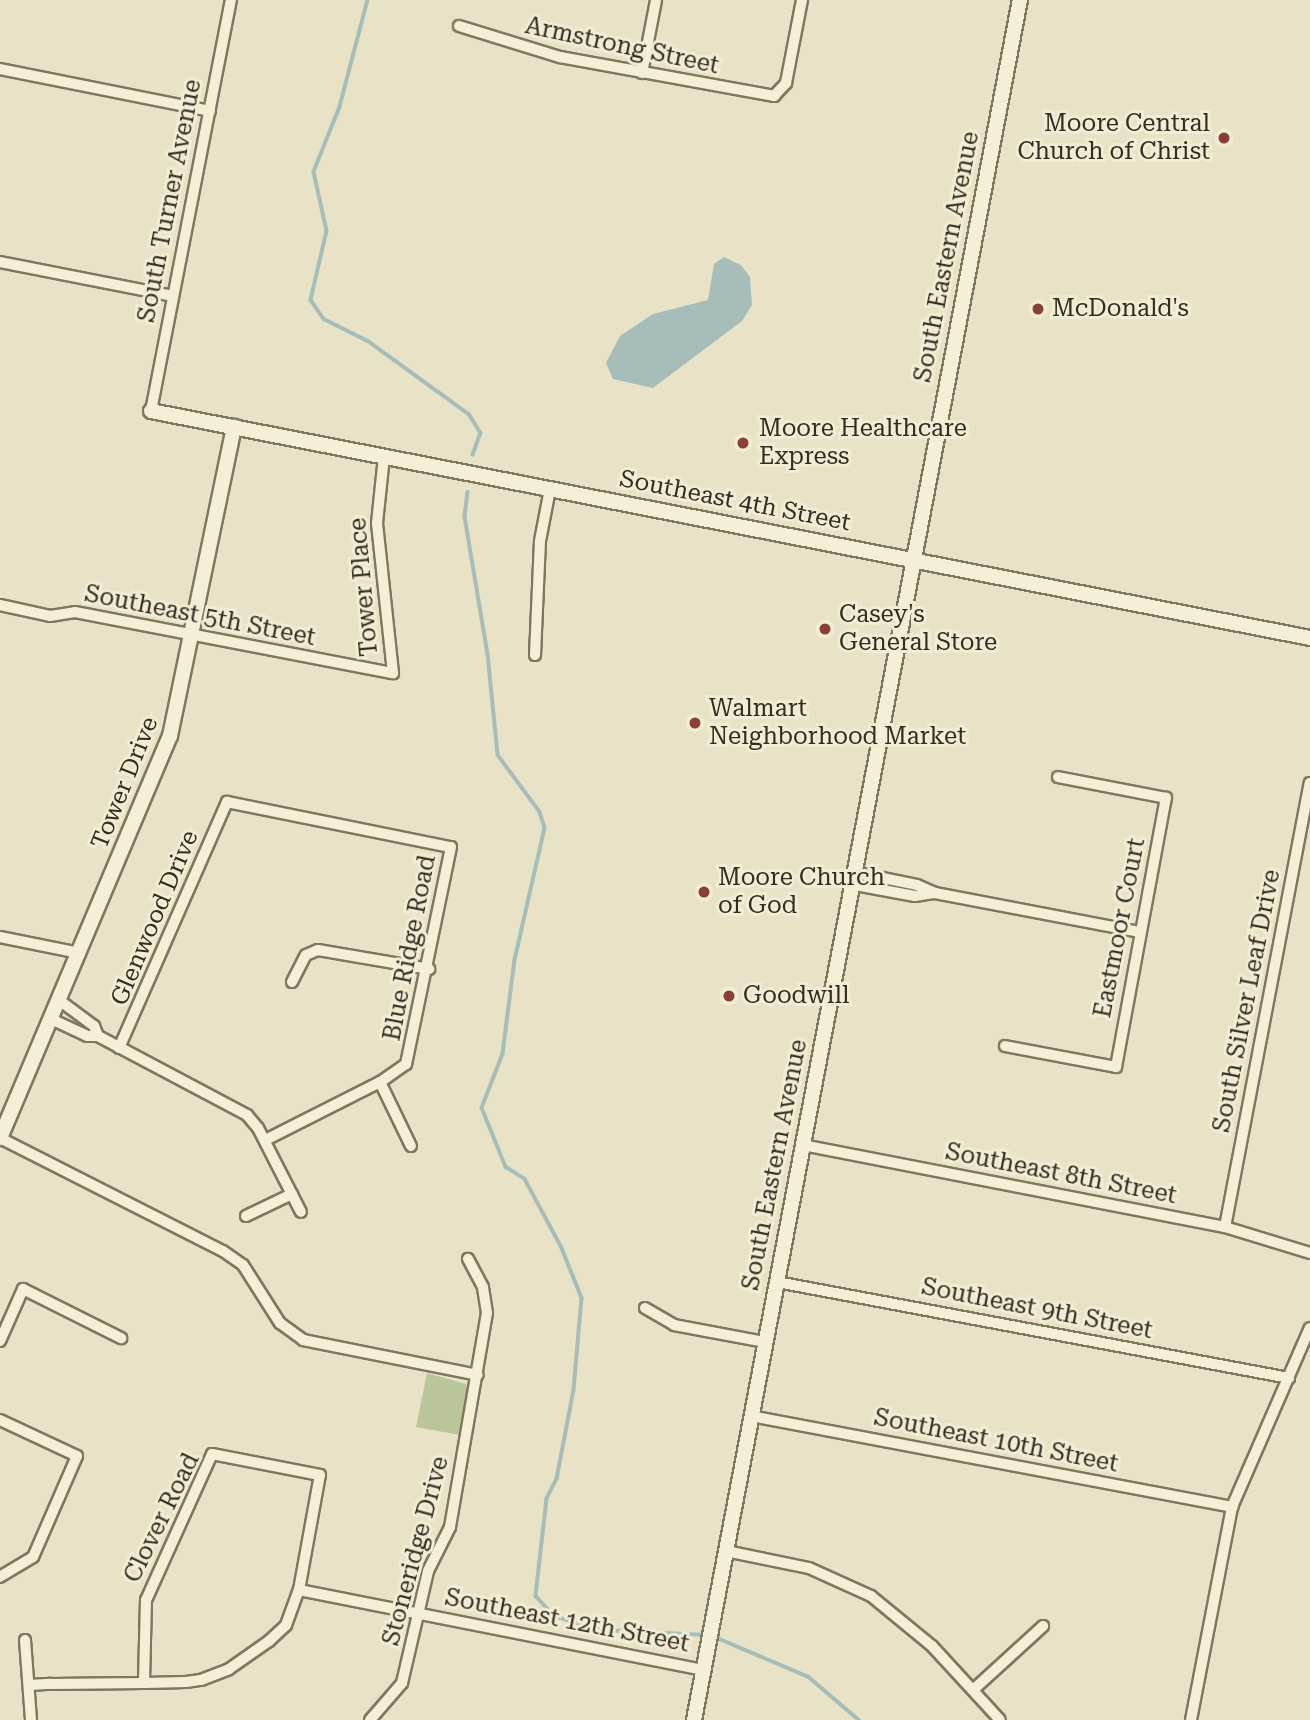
<!DOCTYPE html>
<html>
<head>
<meta charset="utf-8">
<style>
	body { margin:0 }
	#map { position:relative; width:1310px; height:1720px; overflow:hidden; background:#e8e3c6; font-family:"Roboto Serif",serif }
	div>[style] { position:absolute }
	.green>* { inset:0; background:#bac59b }
	.water>* { inset:0; background:#a7bdb9 }
	.stream>* { height:3.5px; margin:-1.75px; padding:0 1.75px; transform-origin:1.75px; border-radius:1.75px; background:#a7bdb9 }
	.roads { filter:drop-shadow(2px 0 #81765e) drop-shadow(-2px 0 #81765e) drop-shadow(0 2px #81765e) drop-shadow(0 -2px #81765e) }
	.street>* { height:10px; margin:-5px; padding:0 5px; transform-origin:5px; border-radius:5px; background:#f4f0d8 }
	.secondary>* { height:14px; margin:-7px; padding:0 7px; transform-origin:7px; border-radius:7px; background:#f4f0d8 }
	.dots>* { width:19px; height:19px; translate:-50% -50%; box-sizing:border-box; border:4px solid #f1edd5; border-radius:50% }
	span { translate:-50% -50%; white-space:nowrap; text-align:center; line-height:1.15; -webkit-text-stroke:6px #f1edd5; paint-order:stroke }
	.street-label { font-size:24px; color:#332c20 }
	.poi-label { font-size:24px; color:#332c20 }
	.right { translate:-100% -50%; text-align:right }
	.left { translate:0 -50%; text-align:left }
</style>
</head>
<body>
<div id="map">
	<div class="green">
		<i style="clip-path:polygon(427px 1373px,466px 1384px,469px 1391px,460px 1435px,416px 1427px)"></i>
	</div>
	<div class="water">
		<i style="clip-path:polygon(724px 257px,741px 265px,750px 277px,752px 305px,742px 321px,653px 388px,613px 379px,606px 363px,620px 336px,653px 314px,708px 300px,714px 264px)"></i>
	</div>
	<div class="stream">
		<i style="left:368px;top:0;width:111px;rotate:104.7deg"></i>
		<i style="left:340px;top:107px;width:70px;rotate:111.8deg"></i>
		<i style="left:314px;top:172px;width:60px;rotate:77.6deg"></i>
		<i style="left:327px;top:231px;width:71px;rotate:103.1deg"></i>
		<i style="left:311px;top:300px;width:23px;rotate:56deg"></i>
		<i style="left:324px;top:319px;width:49px;rotate:26.6deg"></i>
		<i style="left:368px;top:341px;width:125px;rotate:35.9deg"></i>
		<i style="left:469px;top:414px;width:22px;rotate:58deg"></i>
		<i style="left:481px;top:433px;width:23px;rotate:110deg"></i>
		<i style="left:468px;top:492px;width:25px;rotate:97deg"></i>
		<i style="left:465px;top:517px;width:139px;rotate:80.5deg"></i>
		<i style="left:488px;top:654px;width:101px;rotate:84.3deg"></i>
		<i style="left:498px;top:755px;width:71px;rotate:53.6deg"></i>
		<i style="left:540px;top:812px;width:17px;rotate:73deg"></i>
		<i style="left:545px;top:828px;width:135px;rotate:102.8deg"></i>
		<i style="left:515px;top:960px;width:95px;rotate:97.3deg"></i>
		<i style="left:503px;top:1054px;width:58px;rotate:111.3deg"></i>
		<i style="left:482px;top:1108px;width:64px;rotate:67.9deg"></i>
		<i style="left:506px;top:1167px;width:22px;rotate:32deg"></i>
		<i style="left:525px;top:1179px;width:76px;rotate:61.8deg"></i>
		<i style="left:561px;top:1246px;width:56px;rotate:68deg"></i>
		<i style="left:582px;top:1298px;width:92px;rotate:95deg"></i>
		<i style="left:574px;top:1390px;width:91px;rotate:100.8deg"></i>
		<i style="left:557px;top:1479px;width:22px;rotate:117deg"></i>
		<i style="left:547px;top:1499px;width:98px;rotate:96.5deg"></i>
		<i style="left:536px;top:1596px;width:27px;rotate:48deg"></i>
		<i style="left:554px;top:1616px;width:50px;rotate:16.3deg"></i>
		<i style="left:602px;top:1630px;width:105px;rotate:2.7deg"></i>
		<i style="left:715px;top:1637px;width:102px;rotate:23.1deg"></i>
		<i style="left:809px;top:1677px;width:66px;rotate:40.7deg"></i>
	</div>
	<div class="roads">
		<div class="street">
			<i style="left:459px;top:26px;width:106px;rotate:17.1deg"></i>
			<i style="left:560px;top:57px;width:218px;rotate:10.3deg"></i>
			<i style="left:774px;top:96px;width:18px;rotate:-47deg"></i>
			<i style="left:786px;top:83px;width:85px;rotate:-79.1deg"></i>
			<i style="left:0;top:69px;width:214px;rotate:11.3deg"></i>
			<i style="left:642px;top:73px;width:74px;rotate:-79.1deg"></i>
			<i style="left:0;top:262px;width:176px;rotate:11.1deg"></i>
			<i style="left:151px;top:411px;width:419px;rotate:-79deg"></i>
			<i style="left:0;top:605px;width:51px;rotate:12.4deg"></i>
			<i style="left:50px;top:616px;width:25px;rotate:-9deg"></i>
			<i style="left:75px;top:612px;width:324px;rotate:10.9deg"></i>
			<i style="left:393px;top:673px;width:151px;rotate:-96.1deg"></i>
			<i style="left:377px;top:523px;width:67px;rotate:-84deg"></i>
			<i style="left:535px;top:655px;width:114px;rotate:-87.5deg"></i>
			<i style="left:540px;top:541px;width:53px;rotate:-79.1deg"></i>
			<i style="left:853px;top:872px;width:65px;rotate:11.5deg"></i>
			<i style="left:917px;top:885px;width:20px;rotate:24deg"></i>
			<i style="left:935px;top:893px;width:209px;rotate:10.8deg"></i>
			<i style="left:850px;top:884px;width:66px;rotate:10.5deg"></i>
			<i style="left:915px;top:896px;width:20px;rotate:-9deg"></i>
			<i style="left:0;top:937px;width:81px;rotate:11.4deg"></i>
			<i style="left:292px;top:982px;width:30px;rotate:-63deg"></i>
			<i style="left:306px;top:955px;width:13px;rotate:-23deg"></i>
			<i style="left:318px;top:950px;width:113px;rotate:9.7deg"></i>
			<i style="left:59px;top:1000px;width:44px;rotate:36.6deg"></i>
			<i style="left:94px;top:1026px;width:11px;rotate:68deg"></i>
			<i style="left:51px;top:1019px;width:40px;rotate:25deg"></i>
			<i style="left:87px;top:1036px;width:11px"></i>
			<i style="left:98px;top:1036px;width:169px;rotate:27.9deg"></i>
			<i style="left:247px;top:1115px;width:17px;rotate:50deg"></i>
			<i style="left:258px;top:1128px;width:94px;rotate:62.9deg"></i>
			<i style="left:1005px;top:1046px;width:113px;rotate:10.7deg"></i>
			<i style="left:1116px;top:1067px;width:274px;rotate:-79.5deg"></i>
			<i style="left:1166px;top:798px;width:110px;rotate:-169deg"></i>
			<i style="left:119px;top:1048px;width:269px;rotate:-66.3deg"></i>
			<i style="left:227px;top:802px;width:228px;rotate:11.4deg"></i>
			<i style="left:451px;top:847px;width:222px;rotate:101.7deg"></i>
			<i style="left:406px;top:1064px;width:32px;rotate:145deg"></i>
			<i style="left:380px;top:1082px;width:129px;rotate:153.2deg"></i>
			<i style="left:380px;top:1082px;width:71px;rotate:64.2deg"></i>
			<i style="left:0;top:1138px;width:250px;rotate:26.9deg"></i>
			<i style="left:223px;top:1251px;width:24px;rotate:35deg"></i>
			<i style="left:243px;top:1265px;width:69px;rotate:57.5deg"></i>
			<i style="left:280px;top:1323px;width:29px;rotate:36deg"></i>
			<i style="left:303px;top:1340px;width:178px;rotate:11.3deg"></i>
			<i style="left:803px;top:1145px;width:430px;rotate:11deg"></i>
			<i style="left:1225px;top:1227px;width:89px;rotate:17deg"></i>
			<i style="left:246px;top:1216px;width:51px;rotate:-25.6deg"></i>
			<i style="left:1225px;top:1227px;width:452px;rotate:-79.2deg"></i>
			<i style="left:777px;top:1282px;width:521px;rotate:10.62deg"></i>
			<i style="left:645px;top:1308px;width:34px;rotate:30deg"></i>
			<i style="left:674px;top:1325px;width:93px;rotate:10.6deg"></i>
			<i style="left:0;top:1341px;width:57px;rotate:-66.1deg"></i>
			<i style="left:23px;top:1289px;width:110px;rotate:26.6deg"></i>
			<i style="left:751px;top:1416px;width:490px;rotate:10.7deg"></i>
			<i style="left:0;top:1420px;width:85px;rotate:25.1deg"></i>
			<i style="left:77px;top:1456px;width:110px;rotate:113.5deg"></i>
			<i style="left:33px;top:1557px;width:39px;rotate:149deg"></i>
			<i style="left:726px;top:1551px;width:85px;rotate:11.6deg"></i>
			<i style="left:809px;top:1568px;width:68px;rotate:24.3deg"></i>
			<i style="left:871px;top:1596px;width:79px;rotate:39.3deg"></i>
			<i style="left:932px;top:1646px;width:100px;rotate:47.4deg"></i>
			<i style="left:299px;top:1590px;width:413px;rotate:11.2deg"></i>
			<i style="left:25px;top:1640px;width:80px;rotate:85.7deg"></i>
			<i style="left:29px;top:1685px;width:22px;rotate:-3deg"></i>
			<i style="left:51px;top:1684px;width:93px;rotate:-0.6deg"></i>
			<i style="left:144px;top:1683px;width:42px;rotate:-1.4deg"></i>
			<i style="left:186px;top:1682px;width:15px;rotate:-8deg"></i>
			<i style="left:201px;top:1680px;width:30px;rotate:-21deg"></i>
			<i style="left:229px;top:1669px;width:49px;rotate:-35deg"></i>
			<i style="left:269px;top:1641px;width:23px;rotate:-43deg"></i>
			<i style="left:286px;top:1625px;width:37px;rotate:-70deg"></i>
			<i style="left:299px;top:1590px;width:117px;rotate:-79.7deg"></i>
			<i style="left:320px;top:1475px;width:110px;rotate:-169deg"></i>
			<i style="left:212px;top:1454px;width:160px;rotate:114.3deg"></i>
			<i style="left:146px;top:1600px;width:83px;rotate:91.4deg"></i>
			<i style="left:973px;top:1690px;width:95px;rotate:-42.4deg"></i>
			<i style="left:370px;top:1720px;width:49px;rotate:-49.1deg"></i>
			<i style="left:402px;top:1683px;width:115px;rotate:-76.9deg"></i>
			<i style="left:428px;top:1571px;width:49px;rotate:-63.4deg"></i>
			<i style="left:450px;top:1527px;width:217px;rotate:-80.2deg"></i>
			<i style="left:487px;top:1313px;width:26px;rotate:-99deg"></i>
			<i style="left:483px;top:1287px;width:32px;rotate:-118deg"></i>
			<i style="left:1191px;top:1720px;width:217px;rotate:-79.1deg"></i>
			<i style="left:1232px;top:1507px;width:195px;rotate:-66.5deg"></i>
		</div>
		<div class="secondary">
			<i style="left:151px;top:411px;width:1181px;rotate:11.08deg"></i>
			<i style="left:0;top:1138px;width:436px;rotate:-67.1deg"></i>
			<i style="left:170px;top:736px;width:316px;rotate:-78.3deg"></i>
			<i style="left:694px;top:1720px;width:1751px;rotate:-79.27deg"></i>
		</div>
	</div>
	<div class="dots">
		<i style="left:1224px;top:138px;background:#894135"></i>
		<i style="left:1038px;top:309px;background:#894135"></i>
		<i style="left:743px;top:443px;background:#894135"></i>
		<i style="left:825px;top:629px;background:#894135"></i>
		<i style="left:695px;top:723px;background:#894135"></i>
		<i style="left:704px;top:892px;background:#894135"></i>
		<i style="left:729px;top:996px;background:#894135"></i>
	</div>
	<div class="street-label">
		<span style="left:622px;top:46px;rotate:12deg">Armstrong Street</span>
		<span style="left:170px;top:201px;rotate:-79deg">South Turner Avenue</span>
		<span style="left:947px;top:257px;rotate:-79deg">South Eastern Avenue</span>
		<span style="left:735px;top:501px;rotate:11deg">Southeast 4th Street</span>
		<span style="left:364px;top:587px;rotate:-95deg">Tower Place</span>
		<span style="left:200px;top:616px;rotate:11deg">Southeast 5th Street</span>
		<span style="left:125px;top:783px;rotate:-68deg">Tower Drive</span>
		<span style="left:155px;top:918px;rotate:-67deg">Glenwood Drive</span>
		<span style="left:1120px;top:928px;rotate:-79deg">Eastmoor Court</span>
		<span style="left:410px;top:948px;rotate:-79deg">Blue Ridge Road</span>
		<span style="left:1247px;top:1001px;rotate:-79deg">South Silver Leaf Drive</span>
		<span style="left:775px;top:1165px;rotate:-79deg">South Eastern Avenue</span>
		<span style="left:1061px;top:1174px;rotate:11deg">Southeast 8th Street</span>
		<span style="left:1037px;top:1309px;rotate:11deg">Southeast 9th Street</span>
		<span style="left:996px;top:1441px;rotate:11deg">Southeast 10th Street</span>
		<span style="left:162px;top:1518px;rotate:-64deg">Clover Road</span>
		<span style="left:416px;top:1551px;rotate:-75deg">Stoneridge Drive</span>
		<span style="left:567px;top:1621px;rotate:11deg">Southeast 12th Street</span>
	</div>
	<div class="poi-label">
		<span class="right" style="left:1210px;top:138px">Moore Central<br>Church of Christ</span>
		<span class="left" style="left:1052px;top:309px">McDonald's</span>
		<span class="left" style="left:759px;top:443px">Moore Healthcare<br>Express</span>
		<span class="left" style="left:839px;top:629px">Casey's<br>General Store</span>
		<span class="left" style="left:709px;top:723px">Walmart<br>Neighborhood Market</span>
		<span class="left" style="left:718px;top:892px">Moore Church<br>of God</span>
		<span class="left" style="left:743px;top:996px">Goodwill</span>
	</div>
</div>
</body>
</html>
